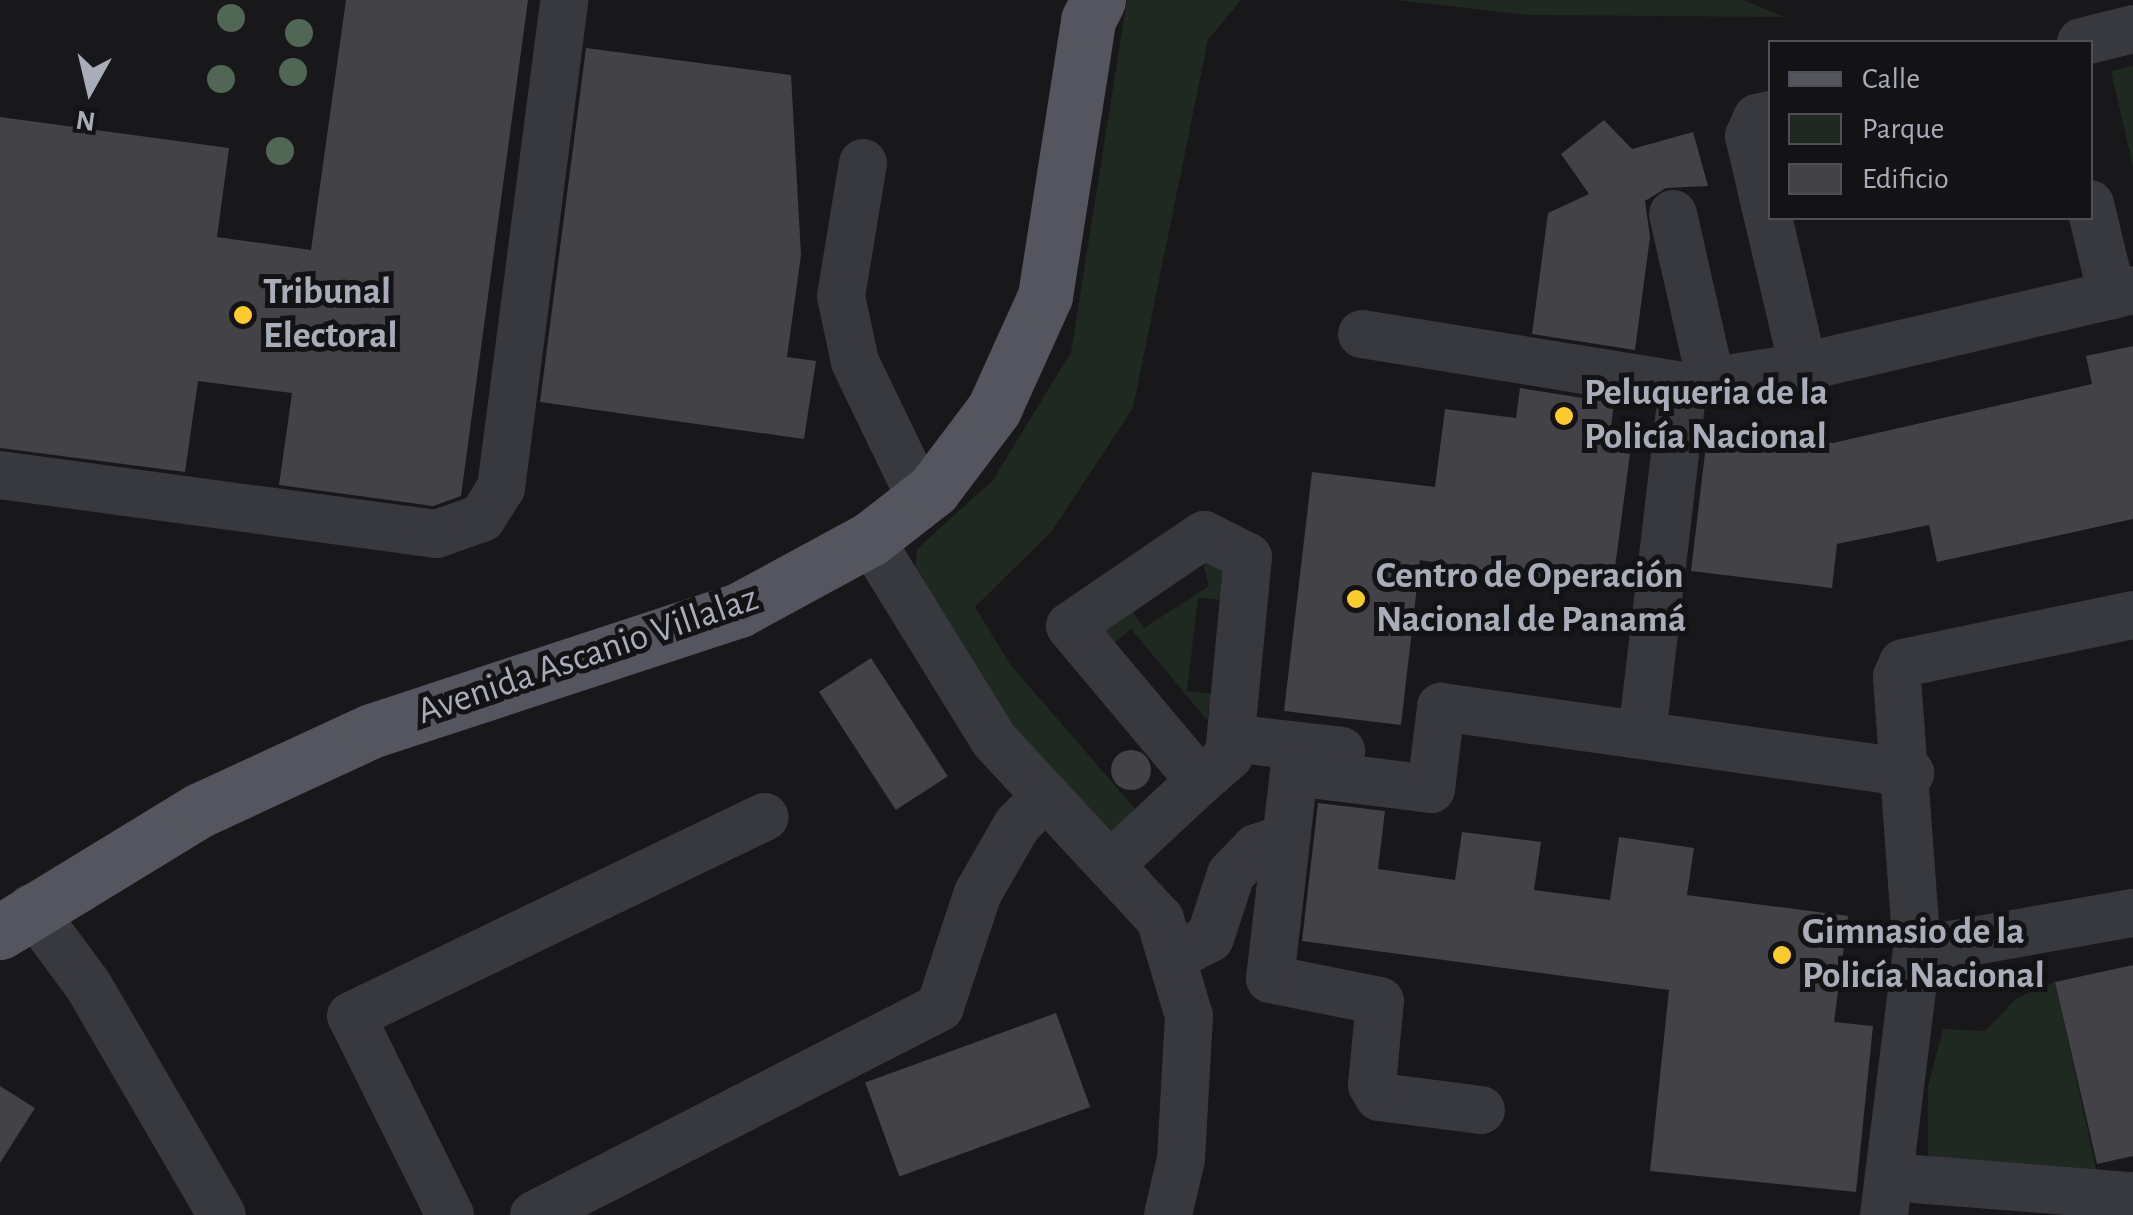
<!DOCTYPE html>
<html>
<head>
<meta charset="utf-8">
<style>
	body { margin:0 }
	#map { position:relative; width:2133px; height:1215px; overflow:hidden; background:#18171a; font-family:"Alegreya Sans",sans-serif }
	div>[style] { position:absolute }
	.green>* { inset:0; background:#1f2821 }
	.building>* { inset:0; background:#424247; transform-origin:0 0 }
	.round { border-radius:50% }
	.minor>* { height:48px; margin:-24px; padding:0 24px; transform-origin:24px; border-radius:24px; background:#38393f }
	.major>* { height:55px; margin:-27.5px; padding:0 27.5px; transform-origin:27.5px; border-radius:27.5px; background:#54555e }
	.trees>* { width:28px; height:28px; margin:-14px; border-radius:50%; background:#516655 }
	.dots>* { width:28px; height:28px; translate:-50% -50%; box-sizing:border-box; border:5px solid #131215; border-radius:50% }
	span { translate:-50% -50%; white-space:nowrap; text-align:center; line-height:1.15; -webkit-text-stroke:10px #131215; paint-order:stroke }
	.poi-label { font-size:38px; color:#a9adba; font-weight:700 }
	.left { translate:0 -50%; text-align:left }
	.street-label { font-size:38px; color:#a9adba }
	.legend { position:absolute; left:1768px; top:40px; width:325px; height:180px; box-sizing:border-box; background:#131215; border:2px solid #4f5057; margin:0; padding:12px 18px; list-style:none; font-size:30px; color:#a9adba }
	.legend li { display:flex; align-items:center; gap:20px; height:50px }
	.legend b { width:50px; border:2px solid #4f5057 }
	.north { position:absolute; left:40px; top:40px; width:100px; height:100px; -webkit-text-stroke:8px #131215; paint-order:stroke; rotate:188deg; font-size:28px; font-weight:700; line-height:40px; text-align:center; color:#a9adba }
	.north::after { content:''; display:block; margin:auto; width:35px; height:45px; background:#a9adba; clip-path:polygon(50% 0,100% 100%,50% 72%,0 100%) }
</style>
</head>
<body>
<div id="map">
	<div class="green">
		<i style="clip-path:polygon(1127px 0,1241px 0,1208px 40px,1133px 408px,1052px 531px,975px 607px,1010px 664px,1143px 818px,1118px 846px,1005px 730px,915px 573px,917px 549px,993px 480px,1071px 352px)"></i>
		<i style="clip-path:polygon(1395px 0,1743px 0,1785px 17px,1528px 15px)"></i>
		<i style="clip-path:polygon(2133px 66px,2133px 167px,2111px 71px)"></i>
		<i style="clip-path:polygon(1202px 560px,1230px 570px,1224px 600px,1198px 598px,1187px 691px,1212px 694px,1207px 720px,1131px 629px,1111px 645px,1104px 639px,1105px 624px,1129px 606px,1144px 628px,1209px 586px)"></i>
		<i style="clip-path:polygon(2055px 982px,2098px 1177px,1928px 1164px,1928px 1086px,1943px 1029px,1985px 1031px,2017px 998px)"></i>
	</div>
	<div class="building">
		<i style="clip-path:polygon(346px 0,528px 0,461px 496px,433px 506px,279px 485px,292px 393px,198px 381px,185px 472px,0 448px,0 117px,229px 148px,217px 237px,311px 250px)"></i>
		<i style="clip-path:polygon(586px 48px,791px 75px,801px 255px,787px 357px,816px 361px,804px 439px,540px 402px)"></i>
		<i style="clip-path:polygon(1604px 120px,1632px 149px,1693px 132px,1708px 186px,1666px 188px,1645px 201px,1650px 237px,1635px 350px,1532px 334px,1548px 213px,1589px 194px,1561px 154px)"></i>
		<i style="clip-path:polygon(2133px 346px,2133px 519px,1937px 562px,1929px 525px,1837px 544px,1832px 588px,1691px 571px,1708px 428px,1833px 443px,2092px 384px,2086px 356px)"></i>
		<i style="clip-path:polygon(1520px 388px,1614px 403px,1608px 450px,1630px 454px,1612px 590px,1420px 560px,1401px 725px,1284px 711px,1312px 472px,1435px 487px,1445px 409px,1516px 418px)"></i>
		<i style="left:871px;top:658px;width:141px;height:62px;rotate:57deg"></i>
		<i class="round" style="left:1111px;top:750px;width:40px;height:40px"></i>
		<i style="clip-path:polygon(1318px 803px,1385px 811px,1378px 869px,1455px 880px,1462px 832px,1541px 842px,1534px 890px,1610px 900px,1619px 837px,1694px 848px,1687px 895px,1848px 916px,1834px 1022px,1873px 1026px,1856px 1192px,1650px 1171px,1669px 990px,1302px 941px)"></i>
		<i style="clip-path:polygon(2133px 965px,2133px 1156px,2097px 1164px,2055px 982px)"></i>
		<i style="left:1056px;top:1013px;width:100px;height:203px;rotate:70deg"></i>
		<i style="clip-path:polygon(0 1086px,35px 1108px,0 1163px)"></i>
	</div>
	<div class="minor">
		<i style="left:2081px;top:42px;width:54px;rotate:-14deg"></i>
		<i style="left:1770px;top:115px;width:13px;rotate:167deg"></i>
		<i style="left:1757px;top:118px;width:20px;rotate:114deg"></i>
		<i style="left:1749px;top:136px;width:237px;rotate:76.8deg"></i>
		<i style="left:863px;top:163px;width:135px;rotate:99.4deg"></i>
		<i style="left:841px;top:296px;width:67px;rotate:78deg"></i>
		<i style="left:855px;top:362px;width:152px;rotate:64.3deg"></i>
		<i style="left:2090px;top:204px;width:94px;rotate:76.4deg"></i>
		<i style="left:1673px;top:214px;width:171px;rotate:77.2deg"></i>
		<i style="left:1362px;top:334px;width:325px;rotate:9.2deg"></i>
		<i style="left:0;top:475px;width:440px;rotate:7.7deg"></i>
		<i style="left:436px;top:534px;width:49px;rotate:-19.2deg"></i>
		<i style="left:482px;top:518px;width:36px;rotate:-58deg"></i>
		<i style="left:501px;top:488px;width:492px;rotate:-82.6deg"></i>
		<i style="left:1204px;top:535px;width:49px;rotate:26.6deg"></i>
		<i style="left:1248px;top:557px;width:200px;rotate:95.5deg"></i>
		<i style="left:1229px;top:756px;width:38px;rotate:139deg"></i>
		<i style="left:1200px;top:781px;width:202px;rotate:-130deg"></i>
		<i style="left:1070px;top:626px;width:162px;rotate:-34.2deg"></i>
		<i style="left:870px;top:539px;width:236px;rotate:58.3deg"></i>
		<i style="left:994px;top:740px;width:244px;rotate:47.2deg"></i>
		<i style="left:1160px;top:919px;width:101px;rotate:73.4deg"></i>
		<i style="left:1189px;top:1016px;width:143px;rotate:93.2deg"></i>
		<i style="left:1181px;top:1159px;width:57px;rotate:103.1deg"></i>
		<i style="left:1642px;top:735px;width:351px;rotate:-83.3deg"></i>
		<i style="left:1683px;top:386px;width:121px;rotate:-9deg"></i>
		<i style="left:1803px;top:367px;width:339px;rotate:-13.1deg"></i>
		<i style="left:1231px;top:738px;width:111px;rotate:6.7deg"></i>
		<i style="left:1110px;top:865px;width:123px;rotate:-43deg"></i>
		<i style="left:31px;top:908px;width:96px;rotate:53.5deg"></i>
		<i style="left:88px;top:985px;width:266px;rotate:59.8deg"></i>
		<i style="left:1917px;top:951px;width:219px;rotate:-10deg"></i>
		<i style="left:1175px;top:956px;width:39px;rotate:-27deg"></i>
		<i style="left:1210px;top:938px;width:67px;rotate:-71.8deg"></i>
		<i style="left:1231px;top:874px;width:36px;rotate:-46deg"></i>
		<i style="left:1256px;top:848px;width:32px;rotate:-18deg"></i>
		<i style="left:1481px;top:1110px;width:103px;rotate:-172.7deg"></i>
		<i style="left:1379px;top:1097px;width:14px;rotate:-120deg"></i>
		<i style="left:1372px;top:1085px;width:84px;rotate:-84.6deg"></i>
		<i style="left:1380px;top:1001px;width:112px;rotate:-168.7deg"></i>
		<i style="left:1270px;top:979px;width:208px;rotate:-83.4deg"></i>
		<i style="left:1294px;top:772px;width:138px;rotate:7.1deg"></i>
		<i style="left:1431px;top:789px;width:83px;rotate:-83deg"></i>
		<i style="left:1441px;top:707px;width:474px;rotate:8deg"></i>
		<i style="left:1889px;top:1177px;width:245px;rotate:4.5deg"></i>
		<i style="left:450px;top:1215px;width:222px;rotate:-116.4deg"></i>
		<i style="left:351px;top:1016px;width:459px;rotate:-25.7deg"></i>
		<i style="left:534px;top:1215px;width:456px;rotate:-27.1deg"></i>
		<i style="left:940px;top:1007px;width:120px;rotate:-71.6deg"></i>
		<i style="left:978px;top:893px;width:78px;rotate:-60.2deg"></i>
		<i style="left:1017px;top:825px;width:41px;rotate:-45deg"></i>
		<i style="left:1884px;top:1215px;width:266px;rotate:-82.9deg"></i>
		<i style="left:1917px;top:951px;width:275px;rotate:-94.2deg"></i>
		<i style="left:1897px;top:677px;width:15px;rotate:-67deg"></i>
		<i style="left:1903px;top:663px;width:235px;rotate:-11.8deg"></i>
	</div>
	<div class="major">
		<i style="left:0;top:932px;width:234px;rotate:-31.4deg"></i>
		<i style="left:200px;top:810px;width:188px;rotate:-24.8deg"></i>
		<i style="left:371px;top:731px;width:387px;rotate:-18.2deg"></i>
		<i style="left:739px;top:610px;width:149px;rotate:-28.5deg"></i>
		<i style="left:870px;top:539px;width:80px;rotate:-37.9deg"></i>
		<i style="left:933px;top:490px;width:101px;rotate:-53deg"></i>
		<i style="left:994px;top:409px;width:124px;rotate:-65.7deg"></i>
		<i style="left:1045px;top:296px;width:279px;rotate:-81.1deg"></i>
		<i style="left:1088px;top:20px;width:22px;rotate:-63deg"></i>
	</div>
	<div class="trees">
		<i style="left:231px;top:18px"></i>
		<i style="left:299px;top:33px"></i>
		<i style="left:293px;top:72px"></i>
		<i style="left:221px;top:79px"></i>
		<i style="left:280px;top:151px"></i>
	</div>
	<div class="dots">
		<i style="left:243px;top:315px;background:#fccc2d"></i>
		<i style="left:1564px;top:416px;background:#fccc2d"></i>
		<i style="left:1356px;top:599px;background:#fccc2d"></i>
		<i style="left:1782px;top:955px;background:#fccc2d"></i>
	</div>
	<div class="poi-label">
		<span class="left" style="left:263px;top:315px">Tribunal<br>Electoral</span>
		<span class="left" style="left:1584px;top:416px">Peluqueria de la<br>Policía Nacional</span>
		<span class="left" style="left:1376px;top:599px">Centro de Operación<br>Nacional de Panamá</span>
		<span class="left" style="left:1802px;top:955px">Gimnasio de la<br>Policía Nacional</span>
	</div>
	<div class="street-label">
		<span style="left:588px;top:656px;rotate:-19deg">Avenida Ascanio Villalaz</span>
	</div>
	<ul class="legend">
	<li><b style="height:12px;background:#54555e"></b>Calle</li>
	<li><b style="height:28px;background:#1f2821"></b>Parque</li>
	<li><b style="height:28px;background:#424247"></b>Edificio</li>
	</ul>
	<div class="north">N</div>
</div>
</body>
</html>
